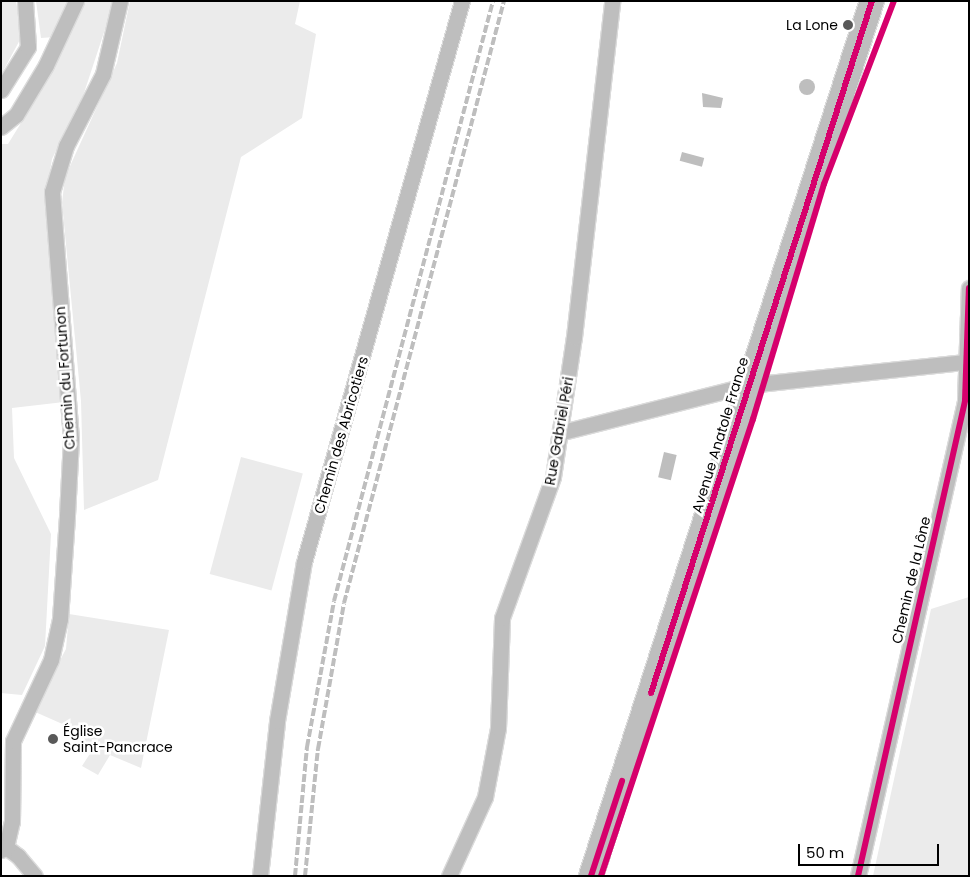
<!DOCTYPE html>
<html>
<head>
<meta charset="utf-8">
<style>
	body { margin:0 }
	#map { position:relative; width:970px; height:877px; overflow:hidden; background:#fff; font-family:Poppins,sans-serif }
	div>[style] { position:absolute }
	.green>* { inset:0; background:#ebebeb; transform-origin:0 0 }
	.water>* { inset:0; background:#bebebe; transform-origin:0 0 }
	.round { border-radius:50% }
	.roads { filter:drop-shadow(1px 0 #dbdbdb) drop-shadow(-1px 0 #dbdbdb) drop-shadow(0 1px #dbdbdb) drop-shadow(0 -1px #dbdbdb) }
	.minor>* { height:15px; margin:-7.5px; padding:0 7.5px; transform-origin:7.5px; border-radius:7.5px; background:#bebebe }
	.primary>* { height:24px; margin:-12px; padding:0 12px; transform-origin:12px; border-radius:12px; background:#bebebe }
	.rail>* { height:4px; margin-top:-2px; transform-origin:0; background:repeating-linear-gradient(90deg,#bebebe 0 8px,transparent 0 10.5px) }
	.cycleway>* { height:6px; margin:-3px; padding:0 3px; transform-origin:3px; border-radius:3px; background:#d6006c }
	.dots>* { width:14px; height:14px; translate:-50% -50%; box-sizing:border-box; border:2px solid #fff; border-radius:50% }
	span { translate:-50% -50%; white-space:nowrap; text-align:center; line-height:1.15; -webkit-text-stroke:5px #fff; paint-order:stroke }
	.poi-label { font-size:14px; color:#000 }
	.right { translate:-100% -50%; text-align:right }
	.left { translate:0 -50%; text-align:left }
	.street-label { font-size:14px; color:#000 }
	.frame { position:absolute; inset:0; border:2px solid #000; pointer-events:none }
	.scale { position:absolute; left:798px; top:844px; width:141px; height:22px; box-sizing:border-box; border:2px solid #000; border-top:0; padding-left:6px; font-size:15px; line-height:18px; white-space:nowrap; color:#000; -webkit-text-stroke:4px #fff; paint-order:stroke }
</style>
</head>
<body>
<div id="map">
	<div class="green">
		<i style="clip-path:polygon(1px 1px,16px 1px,22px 36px,1px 75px)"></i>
		<i style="clip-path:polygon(36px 1px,70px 1px,55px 37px,41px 38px)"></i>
		<i style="clip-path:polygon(86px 1px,111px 1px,112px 8px,83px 96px,52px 159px,46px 195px,64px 402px,12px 408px,14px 458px,51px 534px,45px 646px,22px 695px,1px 693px,1px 144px,8px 144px,29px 110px)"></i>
		<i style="clip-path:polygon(130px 1px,300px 1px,295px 24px,316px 34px,302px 118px,241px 157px,158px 480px,84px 510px,81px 401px,62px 203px,65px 177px,117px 63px)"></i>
		<i style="left:241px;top:457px;width:64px;height:121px;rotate:15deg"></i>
		<i style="clip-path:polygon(969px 597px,969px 876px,873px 876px,931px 609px)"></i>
		<i style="clip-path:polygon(69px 614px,169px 630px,141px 768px,110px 755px,98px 775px,82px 766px,93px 749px,82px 744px,85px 734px,33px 711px,66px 649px)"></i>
	</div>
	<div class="water">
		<i class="round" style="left:799px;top:79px;width:16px;height:16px"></i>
		<i style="clip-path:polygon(702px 93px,723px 98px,721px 108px,703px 107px)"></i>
		<i style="left:682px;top:152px;width:23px;height:9px;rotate:15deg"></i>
		<i style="left:664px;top:452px;width:13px;height:26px;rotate:13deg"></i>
	</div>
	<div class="roads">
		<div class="minor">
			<i style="left:1px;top:90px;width:51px;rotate:-57.9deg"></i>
			<i style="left:28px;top:47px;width:46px;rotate:-93.7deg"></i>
			<i style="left:1px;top:127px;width:19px;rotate:-39deg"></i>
			<i style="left:16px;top:115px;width:58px;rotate:-59deg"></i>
			<i style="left:46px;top:65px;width:71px;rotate:-64.9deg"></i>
			<i style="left:559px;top:433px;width:196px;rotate:-14.2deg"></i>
			<i style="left:749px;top:385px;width:217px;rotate:-6.1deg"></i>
			<i style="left:6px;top:847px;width:26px;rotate:-77deg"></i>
			<i style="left:12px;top:822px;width:81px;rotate:-89.3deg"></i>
			<i style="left:13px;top:741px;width:89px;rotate:-64.9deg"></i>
			<i style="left:51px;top:660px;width:42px;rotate:-77.6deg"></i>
			<i style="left:60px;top:619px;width:104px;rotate:-86.1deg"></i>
			<i style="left:67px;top:515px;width:76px;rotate:-87deg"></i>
			<i style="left:71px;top:439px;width:248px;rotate:-94.4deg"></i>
			<i style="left:52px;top:192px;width:48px;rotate:-73.1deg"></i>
			<i style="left:66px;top:146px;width:81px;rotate:-62.8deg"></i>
			<i style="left:103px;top:74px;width:75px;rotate:-76.9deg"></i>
			<i style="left:1px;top:850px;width:6px;rotate:-31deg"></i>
			<i style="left:6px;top:847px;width:15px;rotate:37deg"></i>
			<i style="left:18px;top:856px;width:26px;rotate:50deg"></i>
			<i style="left:260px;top:876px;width:156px;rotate:-83.7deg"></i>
			<i style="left:277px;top:721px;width:161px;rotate:-80.4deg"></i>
			<i style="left:304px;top:562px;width:583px;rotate:-74.27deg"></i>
			<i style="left:449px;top:876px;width:87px;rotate:-65.5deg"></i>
			<i style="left:485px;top:797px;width:70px;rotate:-79.3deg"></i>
			<i style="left:498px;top:728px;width:110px;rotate:-87.9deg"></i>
			<i style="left:502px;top:618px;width:150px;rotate:-70.1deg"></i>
			<i style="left:553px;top:477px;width:142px;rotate:-81.5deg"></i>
			<i style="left:574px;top:337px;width:338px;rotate:-83.5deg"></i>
			<i style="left:858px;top:876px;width:488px;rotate:-77.3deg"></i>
			<i style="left:965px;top:400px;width:112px;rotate:-88deg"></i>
		</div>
		<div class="primary">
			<i style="left:591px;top:876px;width:919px;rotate:-72.2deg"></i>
		</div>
	</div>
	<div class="rail">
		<i style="left:295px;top:876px;width:130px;rotate:-84.7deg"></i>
		<i style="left:307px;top:747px;width:148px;rotate:-79.5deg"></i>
		<i style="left:334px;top:601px;width:621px;rotate:-75.16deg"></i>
		<i style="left:305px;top:876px;width:128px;rotate:-84.2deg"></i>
		<i style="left:318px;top:749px;width:148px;rotate:-79.9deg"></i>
		<i style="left:344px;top:603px;width:623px;rotate:-75.12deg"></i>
	</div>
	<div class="cycleway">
		<i style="left:651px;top:693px;width:726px;rotate:-72.29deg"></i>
		<i style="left:591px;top:876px;width:100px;rotate:-71.9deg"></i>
		<i style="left:601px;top:876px;width:482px;rotate:-71.6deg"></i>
		<i style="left:753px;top:419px;width:245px;rotate:-73.2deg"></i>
		<i style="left:824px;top:184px;width:196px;rotate:-69.1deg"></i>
		<i style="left:858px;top:876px;width:488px;rotate:-77.3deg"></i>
		<i style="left:965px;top:400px;width:112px;rotate:-88deg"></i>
	</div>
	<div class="dots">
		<i style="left:848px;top:25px;background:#595959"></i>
		<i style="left:53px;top:739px;background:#595959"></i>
	</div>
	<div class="poi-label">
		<span class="right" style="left:838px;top:25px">La Lone</span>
		<span class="left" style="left:63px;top:739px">Église<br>Saint-Pancrace</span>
	</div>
	<div class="street-label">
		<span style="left:65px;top:378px;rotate:-94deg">Chemin du Fortunon</span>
		<span style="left:559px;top:431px;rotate:-80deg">Rue Gabriel Péri</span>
		<span style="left:341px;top:435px;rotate:-74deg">Chemin des Abricotiers</span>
		<span style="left:720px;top:435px;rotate:-73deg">Avenue Anatole France</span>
		<span style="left:911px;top:580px;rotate:-77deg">Chemin de la Lône</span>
	</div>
	<div class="frame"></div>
	<div class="scale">50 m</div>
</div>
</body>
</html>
